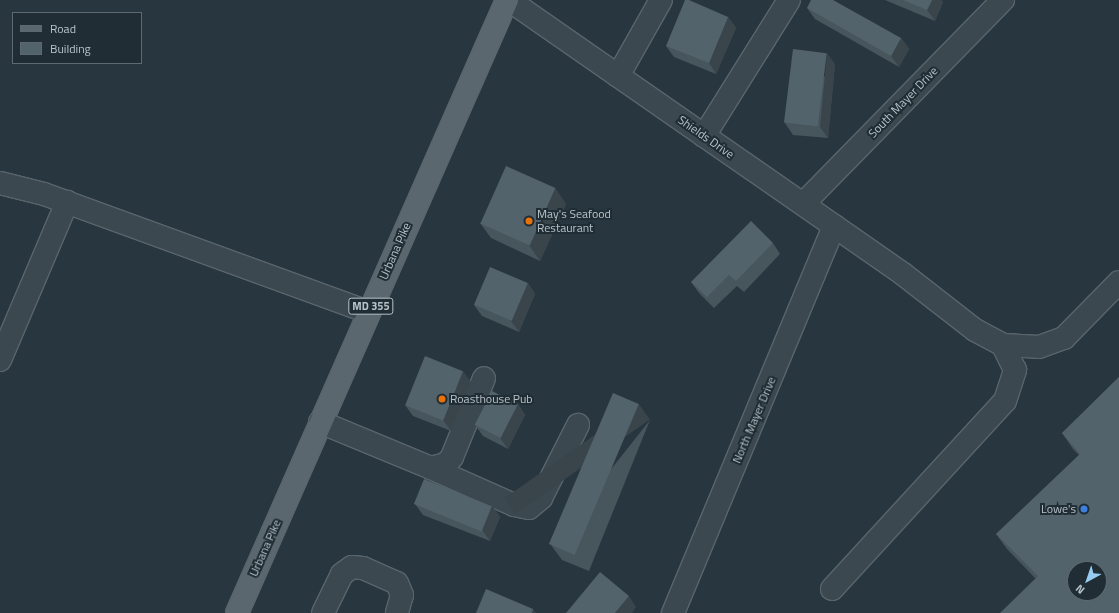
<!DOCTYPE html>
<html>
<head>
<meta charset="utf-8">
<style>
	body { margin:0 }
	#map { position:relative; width:1119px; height:613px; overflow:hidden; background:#28363f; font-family:"Titillium Web",sans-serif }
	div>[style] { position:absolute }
	.roads { filter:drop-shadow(1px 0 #59656c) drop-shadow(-1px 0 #59656c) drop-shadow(0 1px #59656c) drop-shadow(0 -1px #59656c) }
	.minor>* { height:22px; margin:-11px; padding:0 11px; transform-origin:11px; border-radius:11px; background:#3b484f }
	.major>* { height:22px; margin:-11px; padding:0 11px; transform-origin:11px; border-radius:11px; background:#5a676f }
	.wall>* { inset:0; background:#47555c }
	.shaded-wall>* { inset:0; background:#3a454b; transform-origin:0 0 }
	.building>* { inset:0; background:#53636b; transform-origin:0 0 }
	.dots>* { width:11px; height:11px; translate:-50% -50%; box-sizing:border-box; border:2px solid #202d34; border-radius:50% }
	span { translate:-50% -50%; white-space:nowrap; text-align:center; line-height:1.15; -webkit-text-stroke:4px #202d34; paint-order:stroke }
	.shield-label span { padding:1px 3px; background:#202d34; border:1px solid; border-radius:3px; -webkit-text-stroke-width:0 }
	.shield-label { font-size:11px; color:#b8c2c9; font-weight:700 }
	.street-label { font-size:12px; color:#b8c2c9 }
	.poi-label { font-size:12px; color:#b8c2c9 }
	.left { translate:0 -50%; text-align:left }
	.right { translate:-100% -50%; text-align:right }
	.legend { position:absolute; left:12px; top:12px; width:130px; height:52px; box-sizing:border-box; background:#202d34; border:1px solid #5d6970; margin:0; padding:5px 7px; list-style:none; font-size:12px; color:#b8c2c9 }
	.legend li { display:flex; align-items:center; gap:8px; height:20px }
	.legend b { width:20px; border:1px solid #5d6970 }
	.north { position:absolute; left:1067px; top:561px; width:40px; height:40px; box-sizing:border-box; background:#202d34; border:1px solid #5d6970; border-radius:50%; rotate:220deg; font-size:11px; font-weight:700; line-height:16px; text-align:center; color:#b8c2c9 }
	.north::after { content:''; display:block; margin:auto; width:14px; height:18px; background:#96ccf1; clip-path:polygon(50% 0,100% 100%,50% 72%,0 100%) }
</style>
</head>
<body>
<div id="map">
	<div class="roads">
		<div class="minor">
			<i style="left:509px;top:0;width:480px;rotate:34.8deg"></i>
			<i style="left:903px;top:274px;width:91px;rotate:37.9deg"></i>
			<i style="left:975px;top:330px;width:32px;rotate:28deg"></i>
			<i style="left:1003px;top:345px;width:36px;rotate:3deg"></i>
			<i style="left:1039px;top:347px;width:27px;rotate:-20deg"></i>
			<i style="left:1064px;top:338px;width:78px;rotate:-45.5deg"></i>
			<i style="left:618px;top:76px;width:87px;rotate:-60.5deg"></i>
			<i style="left:704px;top:136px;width:160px;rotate:-58deg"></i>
			<i style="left:0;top:183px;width:45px;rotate:14deg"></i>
			<i style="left:44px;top:194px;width:345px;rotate:20deg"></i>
			<i style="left:803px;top:204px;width:286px;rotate:-45.6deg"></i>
			<i style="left:0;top:360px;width:172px;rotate:-67deg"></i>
			<i style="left:320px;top:422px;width:120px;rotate:22.5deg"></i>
			<i style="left:431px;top:468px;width:16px;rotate:-15deg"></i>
			<i style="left:446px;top:464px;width:9px;rotate:-49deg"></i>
			<i style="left:452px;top:457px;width:85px;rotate:-67.9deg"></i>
			<i style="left:431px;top:468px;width:91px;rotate:24deg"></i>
			<i style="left:514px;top:505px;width:15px;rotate:11deg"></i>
			<i style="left:529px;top:508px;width:16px;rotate:-40deg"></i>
			<i style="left:541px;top:498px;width:82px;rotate:-63.1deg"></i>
			<i style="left:832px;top:589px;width:255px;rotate:-47.4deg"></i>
			<i style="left:1005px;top:401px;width:33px;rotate:-72deg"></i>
			<i style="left:1015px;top:370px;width:28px;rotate:-116deg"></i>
			<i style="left:323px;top:613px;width:43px;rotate:-64deg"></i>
			<i style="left:342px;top:574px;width:12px;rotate:-35deg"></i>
			<i style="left:352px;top:567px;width:11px;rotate:5deg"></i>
			<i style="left:363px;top:568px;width:37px;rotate:24deg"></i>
			<i style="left:397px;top:583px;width:13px;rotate:67deg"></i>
			<i style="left:402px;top:595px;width:19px;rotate:106deg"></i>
			<i style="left:673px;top:613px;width:419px;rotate:-67.4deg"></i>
		</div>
		<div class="major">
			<i style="left:237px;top:613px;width:670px;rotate:-66.23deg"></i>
		</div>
	</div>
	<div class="wall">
		<i style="clip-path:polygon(885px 0,941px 0,943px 2px,935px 21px)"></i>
		<i style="clip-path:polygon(807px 8px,901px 38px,909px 49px,899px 67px,815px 19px)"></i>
		<i style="clip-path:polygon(728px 17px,736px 28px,716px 74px,674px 57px,666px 46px)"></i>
		<i style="clip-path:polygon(835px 64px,828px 138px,793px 135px,785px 123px)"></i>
		<i style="clip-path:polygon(555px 188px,566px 204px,540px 261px,491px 238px,480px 223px)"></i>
		<i style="clip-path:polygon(773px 243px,780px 254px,744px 292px,737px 286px,714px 308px,699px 293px,691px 282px)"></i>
		<i style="clip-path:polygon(528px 283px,535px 294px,519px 332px,482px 316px,474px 305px)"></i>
		<i style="clip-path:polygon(1119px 377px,1119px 613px,1035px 578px,1007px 549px,996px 534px,1079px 455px,1073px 449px,1062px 433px)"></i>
		<i style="clip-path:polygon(471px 382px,451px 431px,413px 416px,405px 405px)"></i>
		<i style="clip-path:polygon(518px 404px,525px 415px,508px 449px,483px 436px,475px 425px)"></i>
		<i style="clip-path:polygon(650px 420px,589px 571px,562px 560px,551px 545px)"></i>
		<i style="clip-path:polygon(415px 504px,492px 506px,500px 517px,490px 541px,423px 515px)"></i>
	</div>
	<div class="shaded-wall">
		<i style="clip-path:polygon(932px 0,941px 0,943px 2px,935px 21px,927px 10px)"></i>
		<i style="clip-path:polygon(728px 17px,736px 28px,716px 74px,709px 63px)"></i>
		<i style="clip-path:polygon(901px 38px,909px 49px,899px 67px,891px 56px)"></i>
		<i style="clip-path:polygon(827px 53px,835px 64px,828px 138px,820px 127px)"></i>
		<i style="clip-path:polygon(555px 188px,566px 204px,540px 261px,529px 245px)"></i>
		<i style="clip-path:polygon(528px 283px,535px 294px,519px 332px,511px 321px)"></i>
		<i style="clip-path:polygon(463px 371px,471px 382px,451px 431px,443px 420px)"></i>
		<i style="clip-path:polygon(518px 404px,525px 415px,508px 449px,500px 438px)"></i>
		<i style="left:639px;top:404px;width:19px;height:164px;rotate:55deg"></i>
		<i style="clip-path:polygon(492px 506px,500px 517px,490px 541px,482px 530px)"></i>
		<i style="clip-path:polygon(629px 596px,636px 607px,632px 613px,615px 613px)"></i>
		<i style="clip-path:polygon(533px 609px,536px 613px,532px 613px)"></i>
	</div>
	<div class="building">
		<i style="clip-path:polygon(685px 0,689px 0,728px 17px,709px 63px,666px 46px)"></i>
		<i style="clip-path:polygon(811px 0,833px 0,901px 38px,891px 56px,807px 8px)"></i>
		<i style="clip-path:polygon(903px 0,932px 0,927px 10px)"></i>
		<i style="left:793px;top:49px;width:34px;height:74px;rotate:7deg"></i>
		<i style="left:506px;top:166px;width:54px;height:63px;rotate:24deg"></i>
		<i style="clip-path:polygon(751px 221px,773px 243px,736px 281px,729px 275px,707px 297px,691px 282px)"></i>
		<i style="left:490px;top:267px;width:41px;height:41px;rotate:23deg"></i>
		<i style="left:425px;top:356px;width:41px;height:53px;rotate:22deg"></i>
		<i style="clip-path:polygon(evenodd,1119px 377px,1119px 613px,1000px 613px,1038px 576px,996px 534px,1080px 454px,1062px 433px,1119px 377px,1075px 569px,1099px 569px,1099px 593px,1075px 593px,1075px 569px)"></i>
		<i style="left:492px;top:391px;width:29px;height:38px;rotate:27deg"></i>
		<i style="left:613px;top:393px;width:28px;height:164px;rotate:23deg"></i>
		<i style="left:424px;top:479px;width:73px;height:27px;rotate:22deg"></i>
		<i style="clip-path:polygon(600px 572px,629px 596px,615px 613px,566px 613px)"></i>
		<i style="clip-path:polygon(486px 589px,533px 609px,532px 613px,476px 613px)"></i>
	</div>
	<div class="dots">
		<i style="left:529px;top:221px;background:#e8710a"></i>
		<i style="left:442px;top:399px;background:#e8710a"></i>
		<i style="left:1084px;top:509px;background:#3f7fe0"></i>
	</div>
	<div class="shield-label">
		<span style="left:371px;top:306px">MD 355</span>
	</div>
	<div class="street-label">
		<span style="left:903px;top:102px;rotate:-46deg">South Mayer Drive</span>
		<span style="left:706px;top:137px;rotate:35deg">Shields Drive</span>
		<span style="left:395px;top:251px;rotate:-66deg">Urbana Pike</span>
		<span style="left:754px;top:420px;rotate:-67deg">North Mayer Drive</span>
		<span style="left:265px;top:548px;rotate:-66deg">Urbana Pike</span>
	</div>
	<div class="poi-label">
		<span class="left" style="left:537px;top:221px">May's Seafood<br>Restaurant</span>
		<span class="left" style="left:450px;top:399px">Roasthouse Pub</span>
		<span class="right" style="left:1076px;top:509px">Lowe's</span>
	</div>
	<ul class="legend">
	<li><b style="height:5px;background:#5a676f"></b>Road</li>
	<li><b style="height:11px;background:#53636b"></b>Building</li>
	</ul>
	<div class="north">N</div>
</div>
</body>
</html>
